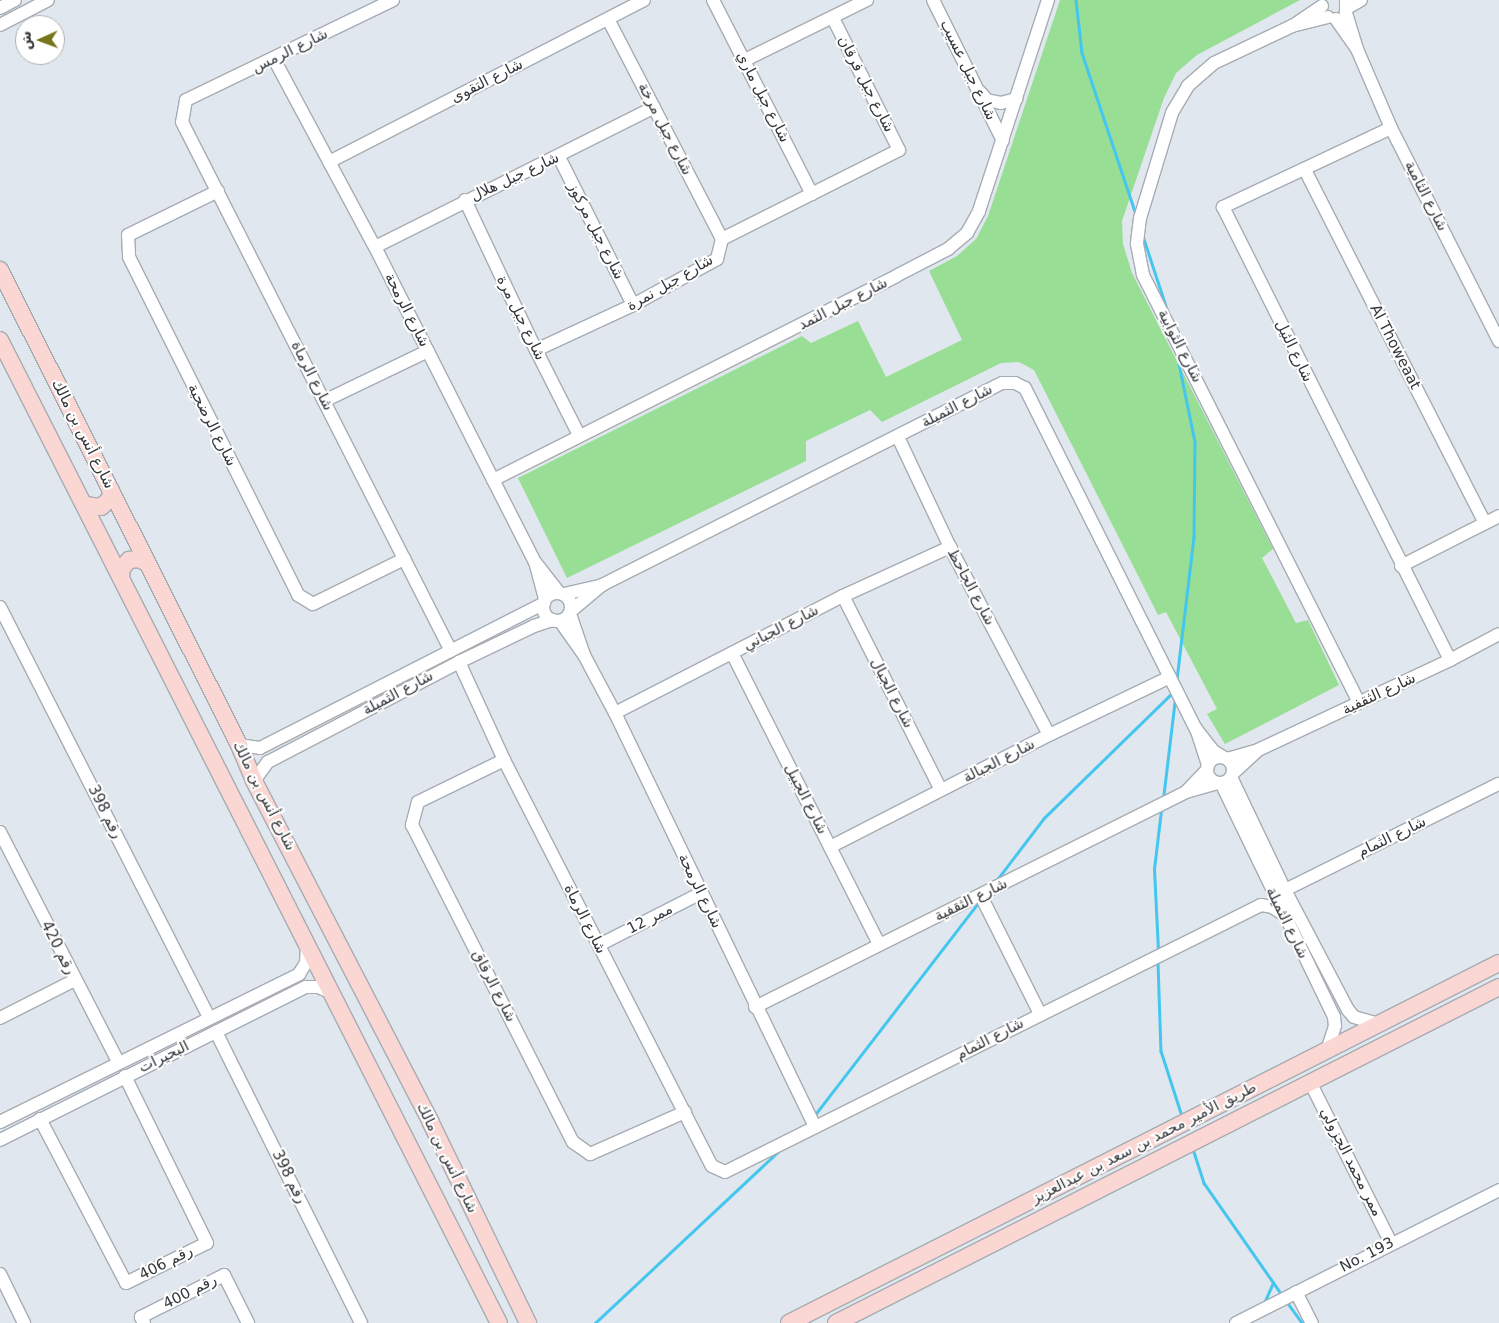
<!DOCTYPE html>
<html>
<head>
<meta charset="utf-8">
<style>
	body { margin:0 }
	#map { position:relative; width:1499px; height:1323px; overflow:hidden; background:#e1e7ee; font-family:"DejaVu Sans",Vazirmatn,sans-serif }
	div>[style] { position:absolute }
	.green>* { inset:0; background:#98de94 }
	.stream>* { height:2.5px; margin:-1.25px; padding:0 1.25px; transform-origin:1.25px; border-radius:1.25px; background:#45c6ef }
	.roads { filter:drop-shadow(1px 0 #a6acb3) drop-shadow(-1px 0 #a6acb3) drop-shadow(0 1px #a6acb3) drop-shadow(0 -1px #a6acb3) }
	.minor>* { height:12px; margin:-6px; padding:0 6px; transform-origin:6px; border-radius:6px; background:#fff }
	.minor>.ring { margin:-6px; padding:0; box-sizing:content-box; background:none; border:12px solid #fff; border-radius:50% }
	.major>* { height:16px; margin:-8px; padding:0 8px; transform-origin:8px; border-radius:8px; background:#fbd7d4 }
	span { translate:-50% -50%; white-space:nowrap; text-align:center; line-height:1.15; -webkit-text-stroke:4px #fff; paint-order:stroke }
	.street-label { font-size:15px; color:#34373a }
	.north { position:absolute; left:15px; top:15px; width:50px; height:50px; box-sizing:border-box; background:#fff; border:1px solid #aeafb0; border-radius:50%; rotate:268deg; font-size:14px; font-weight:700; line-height:20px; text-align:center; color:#34373a }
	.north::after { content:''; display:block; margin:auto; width:18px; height:22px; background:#75751b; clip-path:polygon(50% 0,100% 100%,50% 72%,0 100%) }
</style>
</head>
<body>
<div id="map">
	<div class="green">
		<i style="clip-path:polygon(1060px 0,1300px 0,1197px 55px,1176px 73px,1164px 98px,1122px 221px,1123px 244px,1132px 273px,1273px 549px,1262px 558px,1296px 623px,1308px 620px,1339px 685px,1225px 744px,1207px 714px,1217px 709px,1166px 612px,1158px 615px,1034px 370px,1019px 362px,1001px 363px,882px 422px,870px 410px,806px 441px,806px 461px,567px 578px,518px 478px,802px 336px,811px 343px,858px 321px,886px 377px,962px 340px,929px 271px,957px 256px,976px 239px,988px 216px)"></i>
	</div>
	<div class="stream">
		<i style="left:1076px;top:0;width:53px;rotate:83.5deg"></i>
		<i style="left:1082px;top:53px;width:170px;rotate:71.5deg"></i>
		<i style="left:1143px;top:236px;width:77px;rotate:71.8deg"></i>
		<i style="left:1177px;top:354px;width:90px;rotate:78.4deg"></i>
		<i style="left:1195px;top:442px;width:95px;rotate:90.6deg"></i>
		<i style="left:1194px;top:537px;width:144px;rotate:96.8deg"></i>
		<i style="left:1163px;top:799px;width:102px;rotate:-83.2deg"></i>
		<i style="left:996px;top:881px;width:79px;rotate:-52.7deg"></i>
		<i style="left:1044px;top:818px;width:180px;rotate:-44.3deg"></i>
		<i style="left:1158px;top:951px;width:82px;rotate:-92.8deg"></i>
		<i style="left:1154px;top:869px;width:59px;rotate:-83.2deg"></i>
		<i style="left:1158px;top:962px;width:89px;rotate:88.1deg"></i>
		<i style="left:1161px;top:1051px;width:68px;rotate:72.1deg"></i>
		<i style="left:814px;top:1116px;width:269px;rotate:-52.4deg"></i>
		<i style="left:1193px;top:1149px;width:36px;rotate:72deg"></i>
		<i style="left:1204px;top:1183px;width:136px;rotate:55.1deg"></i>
		<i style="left:1287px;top:1302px;width:26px;rotate:54deg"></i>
		<i style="left:1264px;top:1303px;width:22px;rotate:-66deg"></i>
		<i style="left:595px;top:1323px;width:250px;rotate:-43.1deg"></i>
	</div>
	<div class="roads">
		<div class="minor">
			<i style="left:393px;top:0;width:230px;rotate:154.2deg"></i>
			<i style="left:186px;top:100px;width:22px;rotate:100deg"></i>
			<i style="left:182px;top:122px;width:593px;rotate:63.05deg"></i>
			<i style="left:713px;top:0;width:218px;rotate:63deg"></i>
			<i style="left:933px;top:0;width:157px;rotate:63.6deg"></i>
			<i style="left:1322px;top:6px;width:36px;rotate:146deg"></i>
			<i style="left:1292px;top:26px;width:37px;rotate:-14deg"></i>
			<i style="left:0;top:8px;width:17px;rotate:-28deg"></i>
			<i style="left:1347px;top:8px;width:16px;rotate:-30deg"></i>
			<i style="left:608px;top:19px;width:248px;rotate:62.6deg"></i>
			<i style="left:1336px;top:19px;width:37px;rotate:55deg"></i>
			<i style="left:1357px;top:49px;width:39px;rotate:-107deg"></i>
			<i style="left:1346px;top:12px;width:12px;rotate:-90deg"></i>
			<i style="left:0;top:25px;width:54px;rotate:-27.5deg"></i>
			<i style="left:1292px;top:26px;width:86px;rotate:154.6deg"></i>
			<i style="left:1214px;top:63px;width:35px;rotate:139deg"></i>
			<i style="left:1188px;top:86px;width:31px;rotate:121deg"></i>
			<i style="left:1172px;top:113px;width:110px;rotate:106.9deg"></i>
			<i style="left:1140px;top:218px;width:26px;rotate:97deg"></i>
			<i style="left:1137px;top:244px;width:32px;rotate:79deg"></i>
			<i style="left:1143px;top:275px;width:479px;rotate:63.2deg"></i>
			<i style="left:1357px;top:49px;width:86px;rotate:66.7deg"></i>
			<i style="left:1391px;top:128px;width:239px;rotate:63.1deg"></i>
			<i style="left:274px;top:59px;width:213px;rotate:61.8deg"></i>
			<i style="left:375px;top:247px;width:353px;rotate:63.1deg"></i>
			<i style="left:745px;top:60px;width:136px;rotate:-26.2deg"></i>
			<i style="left:980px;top:92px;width:11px;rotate:49deg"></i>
			<i style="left:987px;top:100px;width:14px;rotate:12deg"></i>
			<i style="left:1001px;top:103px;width:16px;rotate:-15deg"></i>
			<i style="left:1391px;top:128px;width:186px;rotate:154.8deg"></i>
			<i style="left:1223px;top:207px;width:507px;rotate:63.38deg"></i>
			<i style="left:559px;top:157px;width:165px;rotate:63.4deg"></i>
			<i style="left:329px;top:162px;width:354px;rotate:-27.2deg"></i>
			<i style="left:1305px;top:170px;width:396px;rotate:63deg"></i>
			<i style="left:218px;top:191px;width:100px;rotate:153.9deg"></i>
			<i style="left:128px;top:235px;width:22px;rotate:87deg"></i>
			<i style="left:129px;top:257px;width:378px;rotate:63.4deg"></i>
			<i style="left:298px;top:595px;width:17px;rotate:31deg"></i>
			<i style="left:313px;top:604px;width:102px;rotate:-26.3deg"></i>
			<i style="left:465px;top:200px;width:166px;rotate:64.7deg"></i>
			<i style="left:536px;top:350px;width:95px;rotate:63.2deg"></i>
			<i style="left:375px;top:247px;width:312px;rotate:-26.6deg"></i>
			<i style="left:536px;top:350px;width:107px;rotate:-24.9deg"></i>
			<i style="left:633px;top:305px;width:96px;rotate:-28.7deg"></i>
			<i style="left:717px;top:259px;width:21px;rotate:-76deg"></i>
			<i style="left:722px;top:239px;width:198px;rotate:-26.7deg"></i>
			<i style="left:899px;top:150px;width:148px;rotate:-116.6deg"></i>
			<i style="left:324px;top:401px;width:115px;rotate:-25.7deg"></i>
			<i style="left:898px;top:437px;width:122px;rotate:64.7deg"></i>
			<i style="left:950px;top:547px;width:212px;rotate:62.2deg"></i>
			<i style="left:493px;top:480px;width:452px;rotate:-26.8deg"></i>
			<i style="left:896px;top:276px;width:59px;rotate:-27.4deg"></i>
			<i style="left:948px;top:249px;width:25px;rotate:-40deg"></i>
			<i style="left:967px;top:233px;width:25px;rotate:-61deg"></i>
			<i style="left:979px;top:211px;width:222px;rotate:-71.9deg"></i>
			<i style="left:1401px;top:566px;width:110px;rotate:-27deg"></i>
			<i style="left:602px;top:585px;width:448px;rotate:-26.8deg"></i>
			<i style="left:1002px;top:383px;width:13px"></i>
			<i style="left:1015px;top:383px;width:11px;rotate:27deg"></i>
			<i style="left:1025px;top:388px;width:381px;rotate:63.4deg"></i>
			<i class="ring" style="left:543px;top:593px;width:16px;height:16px"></i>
			<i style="left:564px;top:594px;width:39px;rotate:-13deg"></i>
			<i style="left:602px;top:585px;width:40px;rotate:140deg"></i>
			<i style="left:843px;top:596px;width:217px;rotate:63.2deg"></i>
			<i style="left:545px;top:599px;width:38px;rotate:-105deg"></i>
			<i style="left:535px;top:562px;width:39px;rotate:52deg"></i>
			<i style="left:0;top:607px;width:460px;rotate:63deg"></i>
			<i style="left:560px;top:621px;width:42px;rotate:54.8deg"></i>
			<i style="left:584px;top:655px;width:43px;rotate:-108.9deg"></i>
			<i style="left:732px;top:653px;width:326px;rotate:63.2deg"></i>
			<i style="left:584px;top:655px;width:66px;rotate:61.9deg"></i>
			<i style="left:615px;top:713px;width:460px;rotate:64.2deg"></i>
			<i style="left:459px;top:662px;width:108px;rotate:65.3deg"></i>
			<i style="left:504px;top:760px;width:456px;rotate:62.9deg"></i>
			<i style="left:712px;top:1166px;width:14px;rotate:25deg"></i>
			<i style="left:725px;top:1172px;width:599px;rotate:-26.48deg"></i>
			<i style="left:1261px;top:905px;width:11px;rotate:10deg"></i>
			<i style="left:1272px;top:907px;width:13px;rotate:32deg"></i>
			<i style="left:615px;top:713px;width:256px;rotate:-27.2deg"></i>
			<i style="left:843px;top:596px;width:118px;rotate:-24.6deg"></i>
			<i style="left:239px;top:745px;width:21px;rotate:8deg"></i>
			<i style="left:260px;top:748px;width:319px;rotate:-27deg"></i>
			<i style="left:1258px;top:750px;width:212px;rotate:-25.1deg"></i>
			<i style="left:1450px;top:660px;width:55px;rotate:-28deg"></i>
			<i class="ring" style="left:1207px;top:757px;width:14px;height:14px"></i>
			<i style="left:1227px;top:759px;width:32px;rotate:-16deg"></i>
			<i style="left:1258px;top:750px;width:34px;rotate:137deg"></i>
			<i style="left:504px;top:760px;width:96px;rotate:154deg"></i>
			<i style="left:418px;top:802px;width:24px;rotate:105deg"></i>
			<i style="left:412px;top:825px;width:356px;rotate:63.1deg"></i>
			<i style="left:573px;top:1142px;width:21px;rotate:35deg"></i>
			<i style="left:590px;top:1154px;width:104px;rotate:-23.9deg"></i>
			<i style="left:1208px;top:765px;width:38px;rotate:-108deg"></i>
			<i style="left:1196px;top:729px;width:28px;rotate:52deg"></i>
			<i style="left:1213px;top:751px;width:12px;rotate:31deg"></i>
			<i style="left:1207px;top:770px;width:30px;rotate:134deg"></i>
			<i style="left:1186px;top:792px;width:32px;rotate:-16deg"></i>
			<i style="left:1231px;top:777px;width:125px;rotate:64.5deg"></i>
			<i style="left:1285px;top:890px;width:136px;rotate:62.3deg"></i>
			<i style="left:1348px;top:1010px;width:9px;rotate:49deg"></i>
			<i style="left:1354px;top:1017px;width:25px;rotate:16deg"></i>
			<i style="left:254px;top:781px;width:24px;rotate:-54deg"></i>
			<i style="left:268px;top:762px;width:216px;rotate:-27.6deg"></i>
			<i style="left:459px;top:662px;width:83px;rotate:-25.6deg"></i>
			<i style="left:534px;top:626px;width:20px;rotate:-18deg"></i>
			<i style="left:1221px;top:783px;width:260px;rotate:64.2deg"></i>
			<i style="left:1334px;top:1017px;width:9px;rotate:84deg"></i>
			<i style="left:1335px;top:1026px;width:26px;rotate:108deg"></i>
			<i style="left:0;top:832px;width:259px;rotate:62.8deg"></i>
			<i style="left:830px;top:847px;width:246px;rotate:-27.1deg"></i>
			<i style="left:1049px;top:735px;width:134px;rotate:-25.6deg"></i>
			<i style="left:1285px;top:890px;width:239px;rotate:-26.4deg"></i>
			<i style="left:981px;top:896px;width:132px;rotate:63.4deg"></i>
			<i style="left:599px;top:945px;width:114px;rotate:-27deg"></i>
			<i style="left:755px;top:1007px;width:482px;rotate:-26.5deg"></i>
			<i style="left:0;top:1018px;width:84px;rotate:-26.9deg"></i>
			<i style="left:216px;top:1032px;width:325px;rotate:63.5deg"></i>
			<i style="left:1310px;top:1082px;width:180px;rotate:63.3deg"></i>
			<i style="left:40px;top:1119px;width:185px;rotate:62.3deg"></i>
			<i style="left:126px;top:1283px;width:90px;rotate:-26.3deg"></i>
			<i style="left:207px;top:1243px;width:186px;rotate:-116.2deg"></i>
			<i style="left:0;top:1122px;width:334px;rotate:-26.3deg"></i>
			<i style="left:299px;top:974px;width:13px;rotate:-58deg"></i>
			<i style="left:306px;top:963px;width:19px;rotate:-87deg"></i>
			<i style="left:0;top:1140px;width:342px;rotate:-26.6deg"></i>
			<i style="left:306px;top:987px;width:12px"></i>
			<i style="left:318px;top:987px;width:13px;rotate:23deg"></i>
			<i style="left:0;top:1274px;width:55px;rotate:63.9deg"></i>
			<i style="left:1296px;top:1292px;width:35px;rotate:63deg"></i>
			<i style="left:144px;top:1323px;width:7px;rotate:-117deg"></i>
			<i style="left:141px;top:1317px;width:93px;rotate:-26.8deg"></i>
			<i style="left:224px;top:1275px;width:54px;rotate:63.4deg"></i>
			<i style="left:1236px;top:1323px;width:295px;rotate:-26.8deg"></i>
		</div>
		<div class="major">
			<i style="left:0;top:270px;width:532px;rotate:63.29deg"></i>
			<i style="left:239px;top:745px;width:39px;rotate:67deg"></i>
			<i style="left:254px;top:781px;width:383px;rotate:62.6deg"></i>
			<i style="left:430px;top:1121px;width:225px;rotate:64.1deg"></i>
			<i style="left:0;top:340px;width:1102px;rotate:63.09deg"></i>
			<i style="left:85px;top:505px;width:16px;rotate:7deg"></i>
			<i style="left:101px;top:507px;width:12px;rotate:-42deg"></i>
			<i style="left:110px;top:499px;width:9px;rotate:-84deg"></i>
			<i style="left:121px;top:577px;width:9px;rotate:-84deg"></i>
			<i style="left:122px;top:568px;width:11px;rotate:-49deg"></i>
			<i style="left:129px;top:560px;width:10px;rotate:-6deg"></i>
			<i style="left:139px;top:559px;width:9px;rotate:27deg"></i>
			<i style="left:789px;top:1323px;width:796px;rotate:-26.89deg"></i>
			<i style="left:836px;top:1323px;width:743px;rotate:-26.88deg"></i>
		</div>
	</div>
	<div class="street-label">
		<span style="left:290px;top:51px;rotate:-26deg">شارع الرمس</span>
		<span style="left:968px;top:70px;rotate:64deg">شارع جبل عسيب</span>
		<span style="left:487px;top:81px;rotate:-27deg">شارع التقوى</span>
		<span style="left:866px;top:84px;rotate:63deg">شارع جبل فرقان</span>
		<span style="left:763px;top:97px;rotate:63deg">شارع جبل ماري</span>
		<span style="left:665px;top:129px;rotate:63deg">شارع جبل مرخة</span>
		<span style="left:515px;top:177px;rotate:-25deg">شارع جبل هلال</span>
		<span style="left:1426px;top:196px;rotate:63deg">شارع الثامية</span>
		<span style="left:596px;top:231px;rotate:63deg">شارع جبل مركوز</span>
		<span style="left:670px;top:283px;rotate:-30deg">شارع جبل نمرة</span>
		<span style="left:843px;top:304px;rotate:-27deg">شارع جبل الثمد</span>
		<span style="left:407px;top:310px;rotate:63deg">شارع الرمحة</span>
		<span style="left:521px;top:318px;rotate:64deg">شارع جبل مرة</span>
		<span style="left:1180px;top:346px;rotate:63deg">شارع الثوابية</span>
		<span style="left:1395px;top:347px;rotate:63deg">Al Thoweaat</span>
		<span style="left:1294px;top:351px;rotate:64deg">شارع الثيل</span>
		<span style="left:312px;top:376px;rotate:63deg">شارع الرماة</span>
		<span style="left:957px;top:406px;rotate:-27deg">شارع الثميلة</span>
		<span style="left:212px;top:425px;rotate:63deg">شارع الرضحية</span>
		<span style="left:83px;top:434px;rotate:63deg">شارع أنس بن مالك</span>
		<span style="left:971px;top:587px;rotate:62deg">شارع الجاحظ</span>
		<span style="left:781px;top:628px;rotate:-27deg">شارع الجباني</span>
		<span style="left:398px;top:693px;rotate:-28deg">شارع الثميلة</span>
		<span style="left:892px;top:693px;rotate:63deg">شارع الجبال</span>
		<span style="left:1379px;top:694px;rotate:-25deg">شارع الثقفية</span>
		<span style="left:999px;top:761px;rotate:-27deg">شارع الجبالة</span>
		<span style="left:264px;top:796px;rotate:63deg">شارع أنس بن مالك</span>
		<span style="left:806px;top:799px;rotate:63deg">شارع الجبيل</span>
		<span style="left:105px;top:812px;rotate:63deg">رقم 398</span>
		<span style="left:1392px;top:837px;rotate:-26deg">شارع الثمام</span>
		<span style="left:700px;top:891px;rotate:64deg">شارع الرمحة</span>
		<span style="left:971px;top:900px;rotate:-26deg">شارع الثقفية</span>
		<span style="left:585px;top:919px;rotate:63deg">شارع الرماة</span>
		<span style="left:650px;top:919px;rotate:-27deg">ممر 12</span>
		<span style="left:1287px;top:923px;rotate:64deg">شارع الثميلة</span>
		<span style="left:58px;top:948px;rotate:63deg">رقم 420</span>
		<span style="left:494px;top:986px;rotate:63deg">شارع الرقاق</span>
		<span style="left:990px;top:1039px;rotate:-27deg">شارع الثمام</span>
		<span style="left:164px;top:1057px;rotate:-26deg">البحيرات</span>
		<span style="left:1144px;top:1143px;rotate:-27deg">طريق الأمير محمد بن سعد بن عبدالعزيز</span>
		<span style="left:447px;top:1158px;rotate:64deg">شارع أنس بن مالك</span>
		<span style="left:1351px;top:1162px;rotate:63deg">ممر محمد الجزولي</span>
		<span style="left:289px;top:1177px;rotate:63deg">رقم 398</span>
		<span style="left:1367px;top:1255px;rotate:-27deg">No. 193</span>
		<span style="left:166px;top:1263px;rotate:-27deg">رقم 406</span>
		<span style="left:190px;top:1292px;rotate:-27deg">رقم 400</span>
	</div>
	<div class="north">ش</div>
</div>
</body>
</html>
